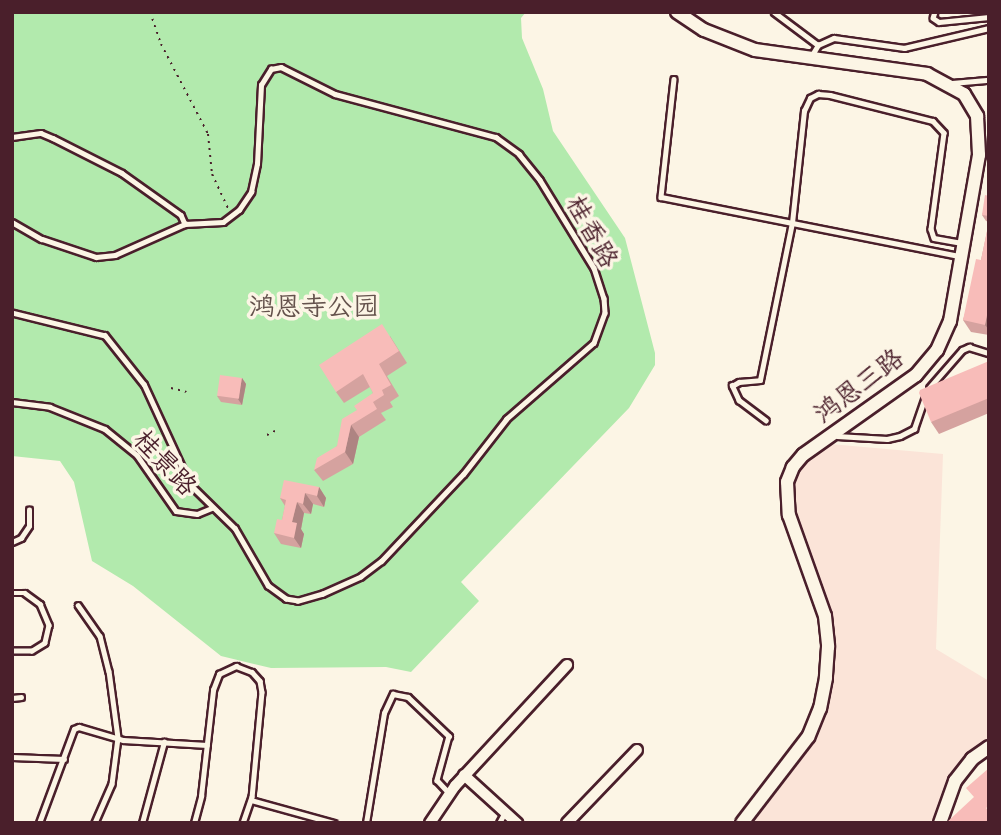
<!DOCTYPE html>
<html>
<head>
<meta charset="utf-8">
<style>
	body { margin:0 }
	#map { position:relative; width:1001px; height:835px; overflow:hidden; background:#fcf5e5; font-family:Itim,"LXGW WenKai TC",sans-serif }
	div>[style] { position:absolute }
	.built>* { inset:0; background:#fbe4d8 }
	.green>* { inset:0; background:#b2eaad }
	.path>* { height:2px; margin-top:-1px; transform-origin:0; background:repeating-linear-gradient(90deg,#4a1f2b 0 2px,transparent 0 7px) }
	.roads { filter:drop-shadow(2px 0 #4a1f2b) drop-shadow(-2px 0 #4a1f2b) drop-shadow(0 2px #4a1f2b) drop-shadow(0 -2px #4a1f2b) }
	.service>* { height:4.5px; margin:-2.25px; padding:0 2.25px; transform-origin:2.25px; border-radius:2.25px; background:#fcf5e5 }
	.minor>* { height:10px; margin:-5px; padding:0 5px; transform-origin:5px; border-radius:5px; background:#fcf5e5 }
	.tertiary>* { height:12px; margin:-6px; padding:0 6px; transform-origin:6px; border-radius:6px; background:#fcf5e5 }
	.wall>* { inset:0; background:#d5a29f }
	.shaded-wall>* { inset:0; background:#ae8482 }
	.building>* { inset:0; background:#f8bcb9; transform-origin:0 0 }
	span { translate:-50% -50%; white-space:nowrap; text-align:center; line-height:1.15; -webkit-text-stroke:7px #fcf5e5; paint-order:stroke }
	.street-label { font-size:26px; color:#4a1f2b }
	.park-label { font-size:26px; color:#64524c }
	.frame { position:absolute; inset:0; border:14px solid #4a1f2b; pointer-events:none }
</style>
</head>
<body>
<div id="map">
	<div class="built">
		<i style="clip-path:polygon(830px 444px,943px 454px,936px 649px,989px 681px,989px 740px,966px 756px,950px 780px,934px 823px,747px 823px,798px 764px,813px 740px,833px 646px,792px 500px,798px 470px,806px 459px)"></i>
	</div>
	<div class="green">
		<i style="clip-path:polygon(12px 12px,526px 12px,521px 18px,522px 38px,543px 89px,553px 131px,625px 238px,655px 353px,655px 365px,629px 408px,461px 582px,479px 601px,411px 672px,386px 667px,271px 668px,221px 656px,133px 586px,92px 561px,74px 482px,60px 461px,12px 456px)"></i>
	</div>
	<div class="path">
		<i style="left:150px;top:12px;width:34px;rotate:71deg"></i>
		<i style="left:161px;top:44px;width:102px;rotate:62.4deg"></i>
		<i style="left:208px;top:134px;width:40px;rotate:84.3deg"></i>
		<i style="left:212px;top:174px;width:38px;rotate:65deg"></i>
		<i style="left:171px;top:388px;width:16px;rotate:14deg"></i>
		<i style="left:267px;top:435px;width:9px;rotate:-27deg"></i>
	</div>
	<div class="roads">
		<div class="service">
			<i style="left:774px;top:12px;width:55px;rotate:36.9deg"></i>
			<i style="left:935px;top:12px;width:6px;rotate:108deg"></i>
			<i style="left:933px;top:18px;width:7px;rotate:34deg"></i>
			<i style="left:939px;top:22px;width:50px;rotate:-5.7deg"></i>
			<i style="left:812px;top:55px;width:12px;rotate:-59deg"></i>
			<i style="left:818px;top:45px;width:17px;rotate:-24deg"></i>
			<i style="left:834px;top:38px;width:71px;rotate:8.1deg"></i>
			<i style="left:904px;top:48px;width:87px;rotate:-13.2deg"></i>
			<i style="left:674px;top:79px;width:119px;rotate:96.3deg"></i>
			<i style="left:661px;top:197px;width:305px;rotate:11.2deg"></i>
			<i style="left:952px;top:83px;width:37px;rotate:-5deg"></i>
			<i style="left:12px;top:137px;width:29px;rotate:-8deg"></i>
			<i style="left:41px;top:133px;width:13px;rotate:23deg"></i>
			<i style="left:53px;top:138px;width:77px;rotate:26.9deg"></i>
			<i style="left:122px;top:173px;width:72px;rotate:35.4deg"></i>
			<i style="left:181px;top:215px;width:10px;rotate:66deg"></i>
			<i style="left:12px;top:222px;width:34px;rotate:30deg"></i>
			<i style="left:42px;top:239px;width:57px;rotate:18.4deg"></i>
			<i style="left:96px;top:257px;width:19px;rotate:-6deg"></i>
			<i style="left:115px;top:255px;width:77px;rotate:-23.9deg"></i>
			<i style="left:185px;top:224px;width:38px;rotate:-3deg"></i>
			<i style="left:223px;top:222px;width:20px;rotate:-37deg"></i>
			<i style="left:239px;top:210px;width:22px;rotate:-56deg"></i>
			<i style="left:251px;top:192px;width:29px;rotate:-78deg"></i>
			<i style="left:257px;top:164px;width:79px;rotate:-87.1deg"></i>
			<i style="left:261px;top:85px;width:19px;rotate:-58deg"></i>
			<i style="left:271px;top:69px;width:10px;rotate:-11deg"></i>
			<i style="left:281px;top:67px;width:60px;rotate:26.6deg"></i>
			<i style="left:335px;top:94px;width:167px;rotate:15deg"></i>
			<i style="left:496px;top:137px;width:29px;rotate:36deg"></i>
			<i style="left:519px;top:154px;width:33px;rotate:51deg"></i>
			<i style="left:540px;top:180px;width:103px;rotate:58.5deg"></i>
			<i style="left:594px;top:268px;width:32px;rotate:72deg"></i>
			<i style="left:604px;top:298px;width:15px;rotate:86deg"></i>
			<i style="left:605px;top:313px;width:32px;rotate:110deg"></i>
			<i style="left:594px;top:343px;width:116px;rotate:138.9deg"></i>
			<i style="left:507px;top:419px;width:70px;rotate:128deg"></i>
			<i style="left:464px;top:474px;width:120px;rotate:133.3deg"></i>
			<i style="left:382px;top:561px;width:26px;rotate:143deg"></i>
			<i style="left:361px;top:577px;width:42px;rotate:155.9deg"></i>
			<i style="left:323px;top:594px;width:26px;rotate:164deg"></i>
			<i style="left:298px;top:601px;width:12px;rotate:-171deg"></i>
			<i style="left:286px;top:599px;width:22px;rotate:-144deg"></i>
			<i style="left:268px;top:586px;width:66px;rotate:-120.1deg"></i>
			<i style="left:235px;top:529px;width:63px;rotate:-135.6deg"></i>
			<i style="left:190px;top:485px;width:110px;rotate:-114.7deg"></i>
			<i style="left:144px;top:385px;width:63px;rotate:-128.5deg"></i>
			<i style="left:105px;top:336px;width:96px;rotate:-166.1deg"></i>
			<i style="left:929px;top:388px;width:50px;rotate:-49deg"></i>
			<i style="left:962px;top:350px;width:8px;rotate:-23deg"></i>
			<i style="left:969px;top:347px;width:21px;rotate:17deg"></i>
			<i style="left:12px;top:402px;width:38px;rotate:7deg"></i>
			<i style="left:50px;top:407px;width:59px;rotate:21.8deg"></i>
			<i style="left:105px;top:429px;width:41px;rotate:39.1deg"></i>
			<i style="left:137px;top:455px;width:68px;rotate:55.1deg"></i>
			<i style="left:176px;top:511px;width:21px;rotate:8deg"></i>
			<i style="left:197px;top:514px;width:16px;rotate:-22deg"></i>
			<i style="left:766px;top:421px;width:34px;rotate:-143deg"></i>
			<i style="left:739px;top:401px;width:17px;rotate:-115deg"></i>
			<i style="left:732px;top:386px;width:8px;rotate:-30deg"></i>
			<i style="left:739px;top:382px;width:21px;rotate:-5deg"></i>
			<i style="left:760px;top:380px;width:160px;rotate:-78.5deg"></i>
			<i style="left:792px;top:223px;width:113px;rotate:-83.9deg"></i>
			<i style="left:804px;top:111px;width:14px;rotate:-65deg"></i>
			<i style="left:810px;top:98px;width:9px;rotate:-27deg"></i>
			<i style="left:818px;top:94px;width:12px;rotate:5deg"></i>
			<i style="left:830px;top:95px;width:106px;rotate:14.2deg"></i>
			<i style="left:933px;top:121px;width:16px;rotate:47deg"></i>
			<i style="left:944px;top:133px;width:97px;rotate:97.7deg"></i>
			<i style="left:931px;top:229px;width:9px;rotate:72deg"></i>
			<i style="left:934px;top:238px;width:28px;rotate:10deg"></i>
			<i style="left:837px;top:436px;width:50px;rotate:3.4deg"></i>
			<i style="left:887px;top:439px;width:13px;rotate:-13deg"></i>
			<i style="left:900px;top:436px;width:16px;rotate:-27deg"></i>
			<i style="left:914px;top:429px;width:31px;rotate:-71deg"></i>
			<i style="left:12px;top:542px;width:10px;rotate:-24deg"></i>
			<i style="left:21px;top:538px;width:14px;rotate:-56deg"></i>
			<i style="left:29px;top:526px;width:16px;rotate:-90deg"></i>
			<i style="left:12px;top:593px;width:13px"></i>
			<i style="left:25px;top:593px;width:19px;rotate:36deg"></i>
			<i style="left:40px;top:604px;width:23px;rotate:67deg"></i>
			<i style="left:49px;top:625px;width:18px;rotate:103deg"></i>
			<i style="left:45px;top:643px;width:15px;rotate:148deg"></i>
			<i style="left:32px;top:651px;width:20px;rotate:180deg"></i>
			<i style="left:78px;top:605px;width:38px;rotate:55deg"></i>
			<i style="left:100px;top:636px;width:36px;rotate:76deg"></i>
			<i style="left:109px;top:671px;width:68px;rotate:82.3deg"></i>
			<i style="left:118px;top:738px;width:46px;rotate:97.4deg"></i>
			<i style="left:112px;top:784px;width:43px;rotate:113.6deg"></i>
			<i style="left:12px;top:698px;width:9px;rotate:-6deg"></i>
			<i style="left:12px;top:757px;width:52px;rotate:2.2deg"></i>
			<i style="left:251px;top:800px;width:86px;rotate:15.5deg"></i>
			<i style="left:39px;top:823px;width:100px;rotate:-69.6deg"></i>
			<i style="left:74px;top:729px;width:5px;rotate:-22deg"></i>
			<i style="left:79px;top:727px;width:46px;rotate:16.5deg"></i>
			<i style="left:123px;top:740px;width:84px;rotate:3.4deg"></i>
			<i style="left:142px;top:823px;width:84px;rotate:-74.8deg"></i>
			<i style="left:194px;top:823px;width:28px;rotate:-75deg"></i>
			<i style="left:201px;top:796px;width:107px;rotate:-83.5deg"></i>
			<i style="left:213px;top:690px;width:17px;rotate:-69deg"></i>
			<i style="left:219px;top:674px;width:19px;rotate:-25deg"></i>
			<i style="left:236px;top:666px;width:17px;rotate:21deg"></i>
			<i style="left:252px;top:672px;width:12px;rotate:48deg"></i>
			<i style="left:260px;top:681px;width:11px;rotate:80deg"></i>
			<i style="left:262px;top:692px;width:105px;rotate:95.4deg"></i>
			<i style="left:252px;top:797px;width:28px;rotate:109deg"></i>
			<i style="left:366px;top:823px;width:111px;rotate:-80.7deg"></i>
			<i style="left:384px;top:713px;width:21px;rotate:-65deg"></i>
			<i style="left:393px;top:694px;width:15px;rotate:11deg"></i>
			<i style="left:408px;top:697px;width:57px;rotate:43.6deg"></i>
			<i style="left:449px;top:736px;width:46px;rotate:105.3deg"></i>
			<i style="left:437px;top:780px;width:18px;rotate:47deg"></i>
			<i style="left:499px;top:823px;width:13px;rotate:-61deg"></i>
		</div>
		<div class="minor">
			<i style="left:464px;top:775px;width:72px;rotate:42.2deg"></i>
			<i style="left:430px;top:823px;width:45px;rotate:-56deg"></i>
			<i style="left:455px;top:786px;width:165px;rotate:-47.2deg"></i>
			<i style="left:567px;top:823px;width:101px;rotate:-46.2deg"></i>
		</div>
		<div class="tertiary">
			<i style="left:677px;top:12px;width:32px;rotate:34deg"></i>
			<i style="left:704px;top:30px;width:55px;rotate:21.4deg"></i>
			<i style="left:755px;top:50px;width:174px;rotate:7.9deg"></i>
			<i style="left:927px;top:74px;width:42px;rotate:28.4deg"></i>
			<i style="left:964px;top:94px;width:26px;rotate:59deg"></i>
			<i style="left:977px;top:116px;width:39px;rotate:87deg"></i>
			<i style="left:979px;top:155px;width:169px;rotate:99.9deg"></i>
			<i style="left:950px;top:321px;width:32px;rotate:114deg"></i>
			<i style="left:937px;top:350px;width:33px;rotate:130deg"></i>
			<i style="left:916px;top:375px;width:138px;rotate:144.7deg"></i>
			<i style="left:803px;top:455px;width:16px;rotate:130deg"></i>
			<i style="left:793px;top:467px;width:16px;rotate:112deg"></i>
			<i style="left:787px;top:482px;width:33px;rotate:87deg"></i>
			<i style="left:789px;top:515px;width:107px;rotate:70.4deg"></i>
			<i style="left:825px;top:616px;width:31px;rotate:84deg"></i>
			<i style="left:828px;top:647px;width:31px;rotate:94deg"></i>
			<i style="left:826px;top:678px;width:31px;rotate:101deg"></i>
			<i style="left:820px;top:708px;width:31px;rotate:112deg"></i>
			<i style="left:808px;top:737px;width:108px;rotate:127.5deg"></i>
			<i style="left:940px;top:823px;width:45px;rotate:-70.3deg"></i>
			<i style="left:955px;top:781px;width:28px;rotate:-52deg"></i>
			<i style="left:972px;top:759px;width:21px;rotate:-35deg"></i>
		</div>
	</div>
	<div class="wall">
		<i style="clip-path:polygon(989px 196px,989px 335px,971px 332px,963px 320px,981px 260px,989px 222px,986px 221px,982px 215px)"></i>
		<i style="clip-path:polygon(390px 336px,407px 363px,387px 376px,399px 396px,390px 402px,393px 407px,381px 413px,386px 420px,359px 437px,353px 464px,323px 481px,314px 470px,337px 446px,357px 410px,373px 393px,370px 387px,344px 403px,336px 392px)"></i>
		<i style="clip-path:polygon(989px 361px,989px 413px,939px 434px,931px 422px)"></i>
		<i style="clip-path:polygon(242px 378px,246px 384px,242px 405px,221px 402px,217px 396px)"></i>
		<i style="clip-path:polygon(319px 487px,326px 498px,324px 507px,313px 504px,311px 514px,304px 513px,301px 529px,304px 534px,301px 548px,281px 544px,274px 533px,282px 520px,285px 506px,280px 498px)"></i>
	</div>
	<div class="shaded-wall">
		<i style="clip-path:polygon(989px 305px,989px 330px,985px 325px)"></i>
		<i style="clip-path:polygon(242px 378px,246px 384px,242px 405px,238px 399px)"></i>
		<i style="clip-path:polygon(351px 425px,359px 437px,353px 464px,345px 452px)"></i>
		<i style="clip-path:polygon(319px 487px,326px 498px,324px 507px,317px 496px)"></i>
		<i style="clip-path:polygon(305px 493px,313px 504px,311px 514px,303px 504px)"></i>
		<i style="clip-path:polygon(297px 502px,304px 513px,301px 529px,304px 534px,301px 548px,294px 538px,292px 522px)"></i>
	</div>
	<div class="building">
		<i style="clip-path:polygon(985px 195px,989px 196px,989px 216px,982px 215px)"></i>
		<i style="clip-path:polygon(989px 221px,989px 305px,985px 325px,963px 320px,976px 259px,981px 260px)"></i>
		<i style="clip-path:polygon(382px 324px,399px 351px,379px 364px,391px 385px,382px 390px,384px 395px,373px 402px,377px 409px,351px 425px,345px 452px,314px 470px,317px 458px,337px 446px,342px 419px,357px 410px,354px 406px,373px 393px,363px 374px,336px 392px,319px 365px)"></i>
		<i style="clip-path:polygon(989px 361px,989px 398px,931px 422px,919px 393px,920px 390px)"></i>
		<i style="left:220px;top:375px;width:22px;height:21px;rotate:8deg"></i>
		<i style="clip-path:polygon(284px 480px,319px 487px,317px 496px,305px 493px,303px 504px,297px 502px,292px 522px,297px 523px,294px 538px,274px 533px,277px 519px,282px 520px,286px 500px,280px 498px)"></i>
		<i style="clip-path:polygon(989px 768px,989px 806px,986px 808px,989px 811px,989px 822px,988px 823px,946px 823px,974px 797px,966px 788px)"></i>
	</div>
	<div class="street-label">
		<span style="left:592px;top:232px;rotate:61deg">桂香路</span>
		<span style="left:859px;top:386px;rotate:-37deg">鸿恩三路</span>
		<span style="left:165px;top:463px;rotate:47deg">桂景路</span>
	</div>
	<div class="park-label">
		<span style="left:314px;top:307px">鸿恩寺公园</span>
	</div>
	<div class="frame"></div>
</div>
</body>
</html>
